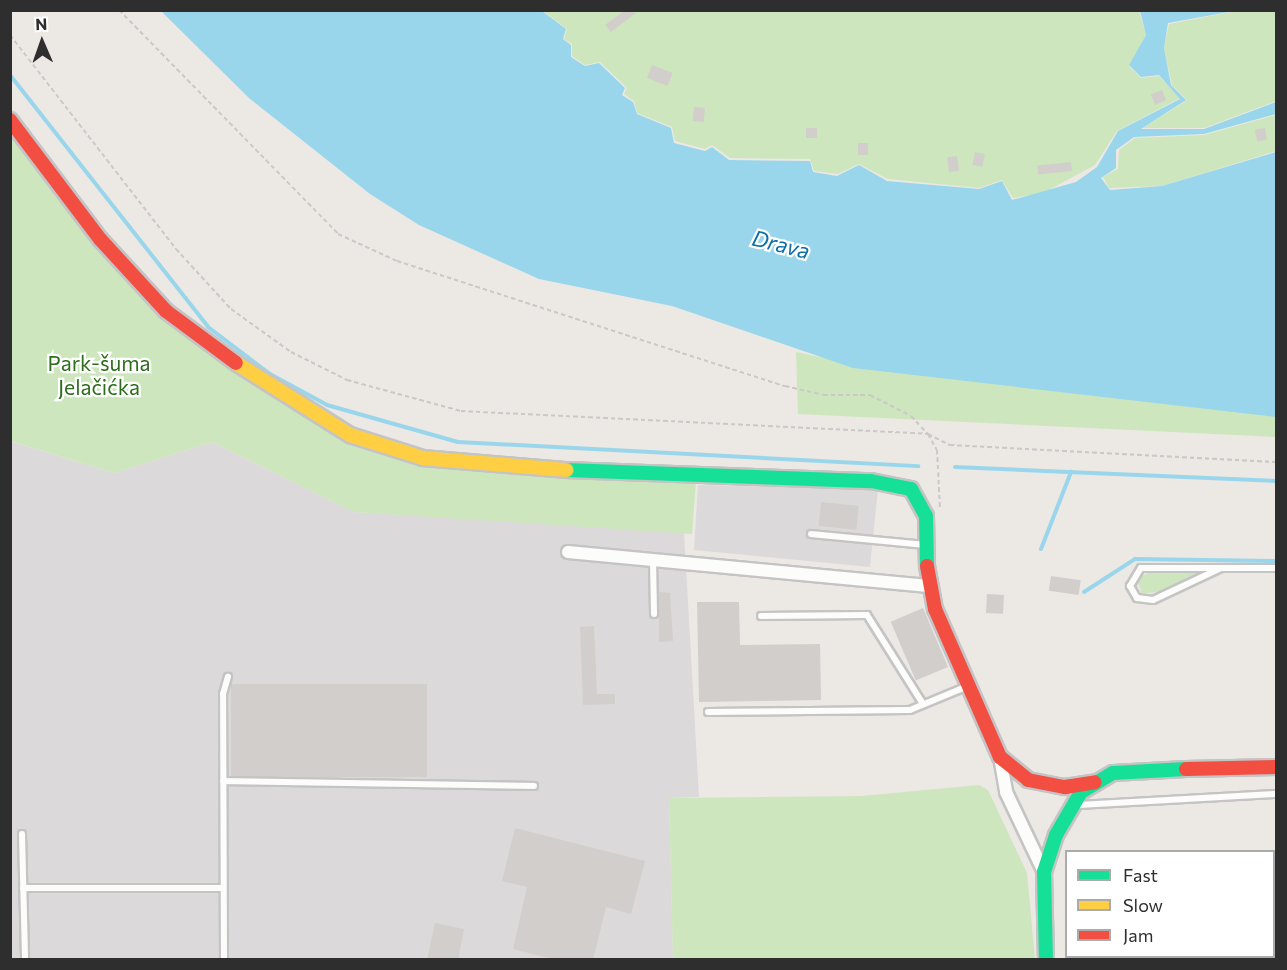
<!DOCTYPE html>
<html>
<head>
<meta charset="utf-8">
<style>
	body { margin:0 }
	#map { position:relative; width:1287px; height:970px; overflow:hidden; background:#ece8e4; font-family:Commissioner,sans-serif }
	div>[style] { position:absolute }
	.industrial>* { inset:0; background:#dcd9db }
	.green>* { inset:0; background:#cee6be }
	.water>* { inset:0; background:#99d6ec }
	.stream>* { height:4px; margin:-2px; padding:0 2px; transform-origin:2px; border-radius:2px; background:#99d6ec }
	.building>* { inset:0; background:#d1cecb; transform-origin:0 0 }
	.path>* { height:2px; margin-top:-1px; transform-origin:0; background:repeating-linear-gradient(90deg,#c9c9c8 0 4.5px,transparent 0 7.5px) }
	.roads { filter:drop-shadow(2px 0 #c5c4c5) drop-shadow(-2px 0 #c5c4c5) drop-shadow(0 2px #c5c4c5) drop-shadow(0 -2px #c5c4c5) }
	.lane>* { height:6px; margin:-3px; padding:0 3px; transform-origin:3px; border-radius:3px; background:#fcfcfb }
	.street>* { height:12px; margin:-6px; padding:0 6px; transform-origin:6px; border-radius:6px; background:#fcfcfb }
	.fast>* { height:14px; margin:-7px; padding:0 7px; transform-origin:7px; border-radius:7px; background:#16e098 }
	.slow>* { height:14px; margin:-7px; padding:0 7px; transform-origin:7px; border-radius:7px; background:#ffcf43 }
	.jam>* { height:14px; margin:-7px; padding:0 7px; transform-origin:7px; border-radius:7px; background:#f24e42 }
	span { translate:-50% -50%; white-space:nowrap; text-align:center; line-height:1.15; -webkit-text-stroke:4.5px #fff; paint-order:stroke }
	.park-label { font-size:21px; color:#2c6e1b }
	.water-label { font-size:22px; color:#0d6fa3; font-style:italic }
	.frame { position:absolute; inset:0; border:12px solid #2e2e2e; pointer-events:none }
	.legend { position:absolute; left:1065px; top:850px; width:210px; height:108px; box-sizing:border-box; background:#fff; border:2px solid #ababab; margin:0; padding:8px 10px; list-style:none; font-size:18px; color:#2e2e2e }
	.legend li { display:flex; align-items:center; gap:12px; height:30px }
	.legend b { width:30px; border:2px solid #ababab }
	.north { position:absolute; left:12px; top:12px; width:60px; height:60px; -webkit-text-stroke:4px #fff; paint-order:stroke; rotate:358deg; font-size:16px; font-weight:700; line-height:24px; text-align:center; color:#2e2e2e }
	.north::after { content:''; display:block; margin:auto; width:21px; height:27px; background:#2e2e2e; clip-path:polygon(50% 0,100% 100%,50% 72%,0 100%) }
</style>
</head>
<body>
<div id="map">
	<div class="industrial">
		<i style="clip-path:polygon(10px 441px,114px 473px,212px 442px,354px 512px,684px 532px,699px 797px,669px 798px,673px 959px,11px 959px)"></i>
		<i style="clip-path:polygon(698px 485px,878px 489px,870px 567px,694px 550px)"></i>
	</div>
	<div class="green">
		<i style="clip-path:polygon(543px 11px,1139px 11px,1146px 35px,1129px 66px,1141px 78px,1159px 76px,1180px 98px,1117px 131px,1095px 165px,1043px 193px,1013px 198px,1002px 180px,979px 188px,888px 179px,859px 164px,838px 174px,814px 171px,810px 159px,730px 158px,712px 145px,705px 149px,675px 141px,672px 127px,637px 113px,634px 101px,624px 94px,627px 88px,600px 62px,585px 65px,572px 56px,572px 44px,564px 39px,567px 29px)"></i>
		<i style="clip-path:polygon(1236px 11px,1276px 11px,1276px 101px,1204px 128px,1143px 128px,1187px 100px,1172px 85px,1164px 48px,1169px 24px)"></i>
		<i style="clip-path:polygon(1276px 115px,1276px 151px,1162px 186px,1109px 188px,1103px 177px,1118px 169px,1119px 150px,1135px 138px,1204px 135px)"></i>
		<i style="clip-path:polygon(10px 122px,169px 320px,383px 452px,696px 482px,692px 534px,354px 512px,212px 442px,114px 473px,11px 441px)"></i>
		<i style="clip-path:polygon(796px 352px,881px 370px,1276px 416px,1276px 437px,798px 414px)"></i>
		<i style="clip-path:polygon(1152px 571px,1174px 573px,1198px 573px,1174px 589px,1142px 594px,1137px 579px)"></i>
		<i style="clip-path:polygon(979px 785px,988px 790px,1027px 873px,1035px 959px,673px 959px,669px 798px,861px 796px)"></i>
	</div>
	<div class="water">
		<i style="clip-path:polygon(161px 11px,542px 11px,566px 29px,563px 39px,571px 45px,571px 57px,585px 66px,599px 63px,625px 88px,622px 95px,633px 102px,637px 114px,671px 128px,674px 143px,705px 151px,712px 147px,729px 160px,810px 161px,813px 172px,837px 176px,859px 165px,887px 181px,979px 189px,1002px 181px,1012px 200px,1076px 182px,1097px 167px,1118px 131px,1180px 99px,1159px 75px,1141px 77px,1129px 65px,1146px 35px,1140px 11px,1234px 11px,1168px 23px,1164px 48px,1171px 85px,1186px 100px,1141px 129px,1204px 129px,1276px 102px,1276px 114px,1204px 134px,1134px 137px,1116px 150px,1116px 168px,1101px 178px,1110px 190px,1162px 186px,1276px 152px,1276px 417px,853px 368px,672px 306px,539px 279px,419px 225px,370px 194px,249px 98px)"></i>
	</div>
	<div class="stream">
		<i style="left:10px;top:75px;width:320px;rotate:51.8deg"></i>
		<i style="left:208px;top:327px;width:78px;rotate:37.2deg"></i>
		<i style="left:270px;top:374px;width:65px;rotate:28.5deg"></i>
		<i style="left:327px;top:405px;width:136px;rotate:15.8deg"></i>
		<i style="left:458px;top:442px;width:461px;rotate:3deg"></i>
		<i style="left:955px;top:467px;width:321px;rotate:2.5deg"></i>
		<i style="left:1041px;top:549px;width:83px;rotate:-68.7deg"></i>
		<i style="left:1084px;top:592px;width:61px;rotate:-32.9deg"></i>
		<i style="left:1135px;top:559px;width:141px;rotate:0.8deg"></i>
	</div>
	<div class="building">
		<i style="clip-path:polygon(625px 10px,636px 13px,611px 32px,605px 25px)"></i>
		<i style="left:652px;top:65px;width:22px;height:14px;rotate:21deg"></i>
		<i style="left:1162px;top:90px;width:11px;height:12px;rotate:68deg"></i>
		<i style="left:694px;top:107px;width:11px;height:14px;rotate:5deg"></i>
		<i style="left:806px;top:128px;width:11px;height:10px"></i>
		<i style="left:1265px;top:128px;width:12px;height:10px;rotate:81deg"></i>
		<i style="left:858px;top:143px;width:10px;height:12px"></i>
		<i style="left:975px;top:152px;width:10px;height:13px;rotate:11deg"></i>
		<i style="left:957px;top:156px;width:15px;height:10px;rotate:82deg"></i>
		<i style="left:1071px;top:162px;width:9px;height:34px;rotate:84deg"></i>
		<i style="left:821px;top:502px;width:38px;height:24px;rotate:6deg"></i>
		<i style="left:1051px;top:576px;width:30px;height:15px;rotate:8deg"></i>
		<i style="clip-path:polygon(659px 592px,670px 593px,673px 641px,659px 642px)"></i>
		<i style="left:987px;top:594px;width:17px;height:19px;rotate:3deg"></i>
		<i style="clip-path:polygon(697px 602px,739px 602px,740px 645px,820px 644px,821px 700px,699px 702px)"></i>
		<i style="left:923px;top:608px;width:64px;height:35px;rotate:67deg"></i>
		<i style="clip-path:polygon(594px 626px,597px 694px,615px 694px,615px 704px,583px 705px,580px 627px)"></i>
		<i style="left:427px;top:684px;width:93px;height:196px;rotate:90deg"></i>
		<i style="clip-path:polygon(515px 828px,645px 861px,631px 914px,606px 907px,593px 960px,557px 960px,513px 949px,527px 887px,502px 881px)"></i>
		<i style="clip-path:polygon(435px 923px,464px 929px,458px 960px,427px 960px)"></i>
	</div>
	<div class="path">
		<i style="left:119px;top:10px;width:313px;rotate:45.6deg"></i>
		<i style="left:338px;top:234px;width:65px;rotate:24.6deg"></i>
		<i style="left:397px;top:261px;width:408px;rotate:17.9deg"></i>
		<i style="left:785px;top:386px;width:39px;rotate:13deg"></i>
		<i style="left:823px;top:395px;width:47px"></i>
		<i style="left:870px;top:395px;width:46px;rotate:27.1deg"></i>
		<i style="left:911px;top:416px;width:25px;rotate:47deg"></i>
		<i style="left:928px;top:434px;width:18px;rotate:61deg"></i>
		<i style="left:937px;top:450px;width:59px;rotate:87.1deg"></i>
		<i style="left:10px;top:35px;width:271px;rotate:52.2deg"></i>
		<i style="left:176px;top:249px;width:81px;rotate:47.5deg"></i>
		<i style="left:231px;top:309px;width:74px;rotate:35.6deg"></i>
		<i style="left:291px;top:352px;width:63px;rotate:26.6deg"></i>
		<i style="left:347px;top:380px;width:118px;rotate:15.2deg"></i>
		<i style="left:461px;top:411px;width:468px;rotate:2.8deg"></i>
		<i style="left:928px;top:434px;width:25px;rotate:27deg"></i>
		<i style="left:950px;top:445px;width:326px;rotate:3deg"></i>
	</div>
	<div class="roads">
		<div class="lane">
			<i style="left:811px;top:534px;width:115px;rotate:5.5deg"></i>
			<i style="left:653px;top:560px;width:54px;rotate:88.9deg"></i>
			<i style="left:1221px;top:568px;width:75px;rotate:154.8deg"></i>
			<i style="left:1153px;top:600px;width:16px;rotate:-173deg"></i>
			<i style="left:1137px;top:598px;width:14px;rotate:-120deg"></i>
			<i style="left:1130px;top:586px;width:21px;rotate:-59deg"></i>
			<i style="left:1141px;top:568px;width:135px"></i>
			<i style="left:761px;top:616px;width:106px;rotate:-0.5deg"></i>
			<i style="left:867px;top:615px;width:105px;rotate:57.8deg"></i>
			<i style="left:708px;top:712px;width:202px;rotate:-0.6deg"></i>
			<i style="left:910px;top:710px;width:63px;rotate:-22.5deg"></i>
			<i style="left:223px;top:781px;width:311px;rotate:0.9deg"></i>
			<i style="left:1077px;top:805px;width:199px;rotate:-3.2deg"></i>
			<i style="left:22px;top:834px;width:126px;rotate:88.6deg"></i>
			<i style="left:23px;top:888px;width:200px"></i>
			<i style="left:224px;top:960px;width:266px;rotate:-90.2deg"></i>
			<i style="left:223px;top:694px;width:18px;rotate:-74deg"></i>
		</div>
		<div class="street">
			<i style="left:568px;top:552px;width:362px;rotate:5.4deg"></i>
			<i style="left:1000px;top:757px;width:36px;rotate:80deg"></i>
			<i style="left:1006px;top:792px;width:89px;rotate:64.6deg"></i>
		</div>
		<div class="fast">
			<i style="left:566px;top:470px;width:305px;rotate:2.1deg"></i>
			<i style="left:871px;top:481px;width:41px;rotate:11.3deg"></i>
			<i style="left:911px;top:489px;width:31px;rotate:61deg"></i>
			<i style="left:926px;top:516px;width:50px;rotate:88.9deg"></i>
			<i style="left:1046px;top:960px;width:88px;rotate:-91.3deg"></i>
			<i style="left:1044px;top:872px;width:39px;rotate:-72deg"></i>
			<i style="left:1056px;top:835px;width:50px;rotate:-59.8deg"></i>
			<i style="left:1081px;top:792px;width:37px;rotate:-31deg"></i>
			<i style="left:1113px;top:773px;width:73px;rotate:-3.1deg"></i>
		</div>
		<div class="slow">
			<i style="left:236px;top:363px;width:135px;rotate:32.3deg"></i>
			<i style="left:350px;top:435px;width:77px;rotate:17.5deg"></i>
			<i style="left:423px;top:458px;width:144px;rotate:4.8deg"></i>
		</div>
		<div class="jam">
			<i style="left:10px;top:120px;width:149px;rotate:52.9deg"></i>
			<i style="left:100px;top:239px;width:98px;rotate:47.5deg"></i>
			<i style="left:166px;top:311px;width:87px;rotate:36.6deg"></i>
			<i style="left:927px;top:566px;width:44px;rotate:79.5deg"></i>
			<i style="left:935px;top:609px;width:162px;rotate:66.3deg"></i>
			<i style="left:1000px;top:757px;width:36px;rotate:39deg"></i>
			<i style="left:1028px;top:780px;width:38px;rotate:11deg"></i>
			<i style="left:1065px;top:787px;width:30px;rotate:-9deg"></i>
			<i style="left:1186px;top:769px;width:90px;rotate:-1.3deg"></i>
		</div>
	</div>
	<div class="park-label">
		<span style="left:99px;top:375px">Park-šuma<br>Jelačićka</span>
	</div>
	<div class="water-label">
		<span style="left:781px;top:244px;rotate:14deg">Drava</span>
	</div>
	<div class="frame"></div>
	<ul class="legend">
	<li><b style="height:8px;background:#16e098"></b>Fast</li>
	<li><b style="height:8px;background:#ffcf43"></b>Slow</li>
	<li><b style="height:8px;background:#f24e42"></b>Jam</li>
	</ul>
	<div class="north">N</div>
</div>
</body>
</html>
